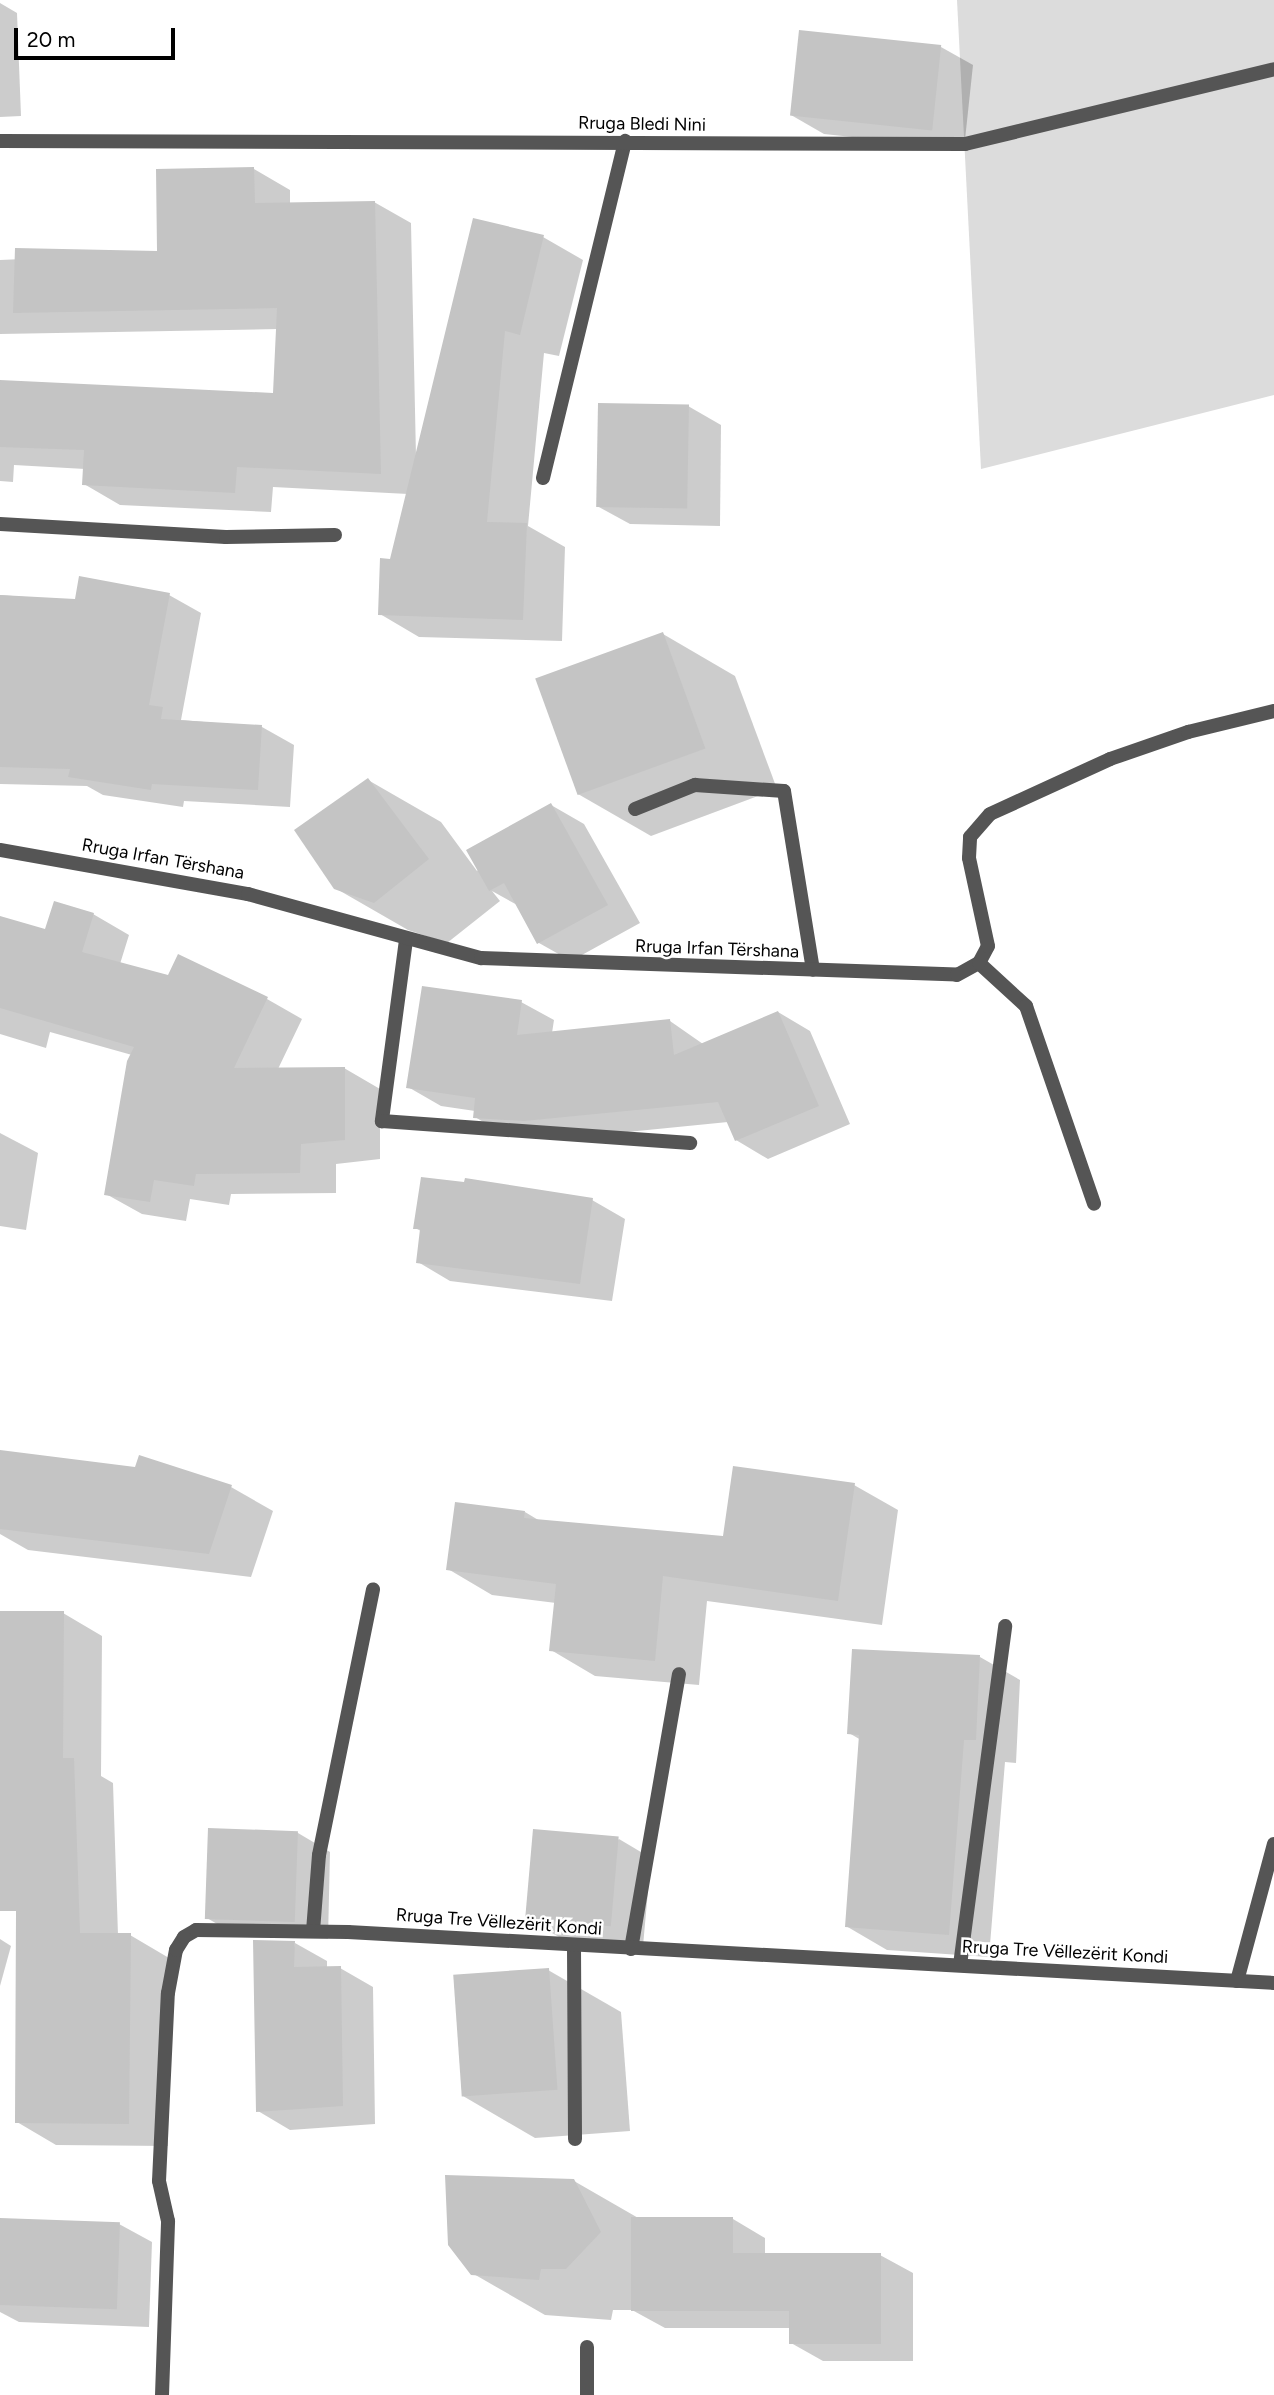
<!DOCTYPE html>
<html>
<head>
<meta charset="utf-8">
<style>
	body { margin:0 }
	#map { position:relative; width:1274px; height:2395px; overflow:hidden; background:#fff; font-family:Figtree,sans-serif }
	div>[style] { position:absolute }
	.green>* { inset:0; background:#dcdcdc }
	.shadow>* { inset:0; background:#0003 }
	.building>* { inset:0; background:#c4c4c4; transform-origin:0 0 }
	.lane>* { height:14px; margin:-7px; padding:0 7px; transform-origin:7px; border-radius:7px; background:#555 }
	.street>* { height:14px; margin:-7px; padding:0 7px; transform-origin:7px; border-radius:7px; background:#555 }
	span { translate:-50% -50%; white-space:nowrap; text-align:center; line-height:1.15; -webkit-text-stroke:5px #fff; paint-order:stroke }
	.street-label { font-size:18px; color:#000 }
	.scale { position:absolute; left:14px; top:28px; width:161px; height:32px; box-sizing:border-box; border:4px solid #000; border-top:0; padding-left:9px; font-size:21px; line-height:24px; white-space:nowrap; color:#000; -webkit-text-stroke:5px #fff; paint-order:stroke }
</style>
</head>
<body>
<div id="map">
	<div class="green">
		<i style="clip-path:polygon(957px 0,1274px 0,1274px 395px,981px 469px)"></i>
	</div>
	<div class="shadow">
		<i style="clip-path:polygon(0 3px,17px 13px,21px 116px,0 117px)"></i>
		<i style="clip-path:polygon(941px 47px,973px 65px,964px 149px,824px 134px,791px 115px)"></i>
		<i style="clip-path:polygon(254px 169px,290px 190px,290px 204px,374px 202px,411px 223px,416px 456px,543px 237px,583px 260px,559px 356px,544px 353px,528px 526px,565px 547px,562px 641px,419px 637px,380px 614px,408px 494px,273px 487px,271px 512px,120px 505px,84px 484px,85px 469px,14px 465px,13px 482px,0 481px,0 382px,275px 394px,278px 329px,0 334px,0 260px,159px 253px)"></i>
		<i style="clip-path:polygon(688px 406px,721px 425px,720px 526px,630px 524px,597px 506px)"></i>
		<i style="clip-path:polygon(0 595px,76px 601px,169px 595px,201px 613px,181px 720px,262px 727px,294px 745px,290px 807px,184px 801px,183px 807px,103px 795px,87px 786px,0 784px)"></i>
		<i style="clip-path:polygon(663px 634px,735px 676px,777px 789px,651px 836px,578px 794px)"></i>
		<i style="clip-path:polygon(368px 780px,441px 822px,477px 871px,551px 805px,584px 824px,640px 923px,571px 961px,539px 943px,519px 906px,492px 891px,500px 901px,447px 943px,408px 930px,335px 888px)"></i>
		<i style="clip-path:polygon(93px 914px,129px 935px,120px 964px,267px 999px,302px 1019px,278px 1069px,344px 1068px,380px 1089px,380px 1159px,336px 1164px,336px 1193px,231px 1194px,229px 1205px,190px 1199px,186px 1221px,142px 1214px,106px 1194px,132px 1055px,50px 1032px,46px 1048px,0 1034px,0 918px,46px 931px)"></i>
		<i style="clip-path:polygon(521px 1002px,554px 1020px,552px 1033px,670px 1021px,703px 1044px,778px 1012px,810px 1031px,850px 1124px,768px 1159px,736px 1140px,728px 1122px,557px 1139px,507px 1136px,475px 1117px,475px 1111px,441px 1106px,408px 1087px)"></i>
		<i style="clip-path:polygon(0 1133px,38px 1153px,26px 1230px,0 1226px)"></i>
		<i style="clip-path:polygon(592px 1200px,625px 1219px,612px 1301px,450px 1281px,418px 1262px,421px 1231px,415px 1228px)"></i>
		<i style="clip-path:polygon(0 1452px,231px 1487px,273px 1511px,251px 1577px,28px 1550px,0 1534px)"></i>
		<i style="clip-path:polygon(854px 1485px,898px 1510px,882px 1625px,707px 1601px,699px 1685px,595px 1676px,551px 1650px,556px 1603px,492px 1595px,448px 1569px,525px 1512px,540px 1521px,724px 1538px)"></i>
		<i style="clip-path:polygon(0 1612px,63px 1613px,102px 1636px,101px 1776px,113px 1783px,118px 1935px,130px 1935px,169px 1958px,168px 2146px,56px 2145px,17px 2122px,19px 1764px,0 1753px)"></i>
		<i style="clip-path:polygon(980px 1657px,1020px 1680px,1016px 1763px,1005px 1762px,989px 1957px,887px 1950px,846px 1926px,861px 1740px,849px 1733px)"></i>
		<i style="clip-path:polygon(210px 1830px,298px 1833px,330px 1852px,328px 1939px,239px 1937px,207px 1918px)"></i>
		<i style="clip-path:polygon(619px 1839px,651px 1858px,643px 1946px,559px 1937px,526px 1918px)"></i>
		<i style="clip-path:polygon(0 1939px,11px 1946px,0 1986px)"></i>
		<i style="clip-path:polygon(295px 1943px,327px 1961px,327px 1968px,340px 1968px,373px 1987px,375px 2124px,290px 2130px,258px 2111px)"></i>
		<i style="clip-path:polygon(548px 1970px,621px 2012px,630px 2131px,535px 2138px,463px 2096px)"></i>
		<i style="clip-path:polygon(574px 2181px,640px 2219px,733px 2219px,765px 2238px,765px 2255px,880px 2255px,913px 2273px,913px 2361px,823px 2361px,791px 2343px,791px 2328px,665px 2328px,632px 2310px,613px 2310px,611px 2320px,545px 2315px,472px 2273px)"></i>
		<i style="clip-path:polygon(0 2220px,119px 2224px,152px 2242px,149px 2327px,19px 2322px,0 2312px)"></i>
	</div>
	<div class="building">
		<i style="left:799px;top:30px;width:143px;height:86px;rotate:6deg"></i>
		<i style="clip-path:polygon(254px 167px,255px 203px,375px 201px,381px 474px,237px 467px,235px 493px,82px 485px,84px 450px,0 447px,0 380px,273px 393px,277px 308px,13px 313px,15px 248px,157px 251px,156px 169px)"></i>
		<i style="clip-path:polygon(473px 218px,544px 235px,520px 335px,505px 331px,487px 522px,527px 523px,523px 620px,378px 615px,380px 558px,390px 559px)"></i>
		<i style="left:598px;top:403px;width:91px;height:104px;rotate:1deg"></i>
		<i style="clip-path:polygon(79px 576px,170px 593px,149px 705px,163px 707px,161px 719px,262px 725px,258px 790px,152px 784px,151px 790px,68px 777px,70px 769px,0 767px,0 595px,75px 599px)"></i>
		<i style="left:663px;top:632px;width:124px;height:136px;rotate:70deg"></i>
		<i style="clip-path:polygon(368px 778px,429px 859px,374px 903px,334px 889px,294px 830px)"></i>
		<i style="clip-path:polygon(551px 803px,608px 905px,537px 944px,504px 883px,489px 891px,466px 850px)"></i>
		<i style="clip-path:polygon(54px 901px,94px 913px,82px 952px,168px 975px,178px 954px,268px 997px,234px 1068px,345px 1067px,345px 1140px,301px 1144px,300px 1173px,196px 1174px,194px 1186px,154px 1180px,150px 1202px,104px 1195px,127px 1061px,134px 1047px,0 1008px,0 916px,45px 929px)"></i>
		<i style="clip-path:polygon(422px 986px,522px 1000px,517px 1035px,670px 1019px,674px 1055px,778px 1011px,819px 1106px,735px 1141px,718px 1102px,524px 1121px,473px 1118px,475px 1098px,406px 1088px)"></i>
		<i style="clip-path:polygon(421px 1177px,464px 1182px,465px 1178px,593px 1198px,580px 1284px,416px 1263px,420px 1229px,413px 1229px)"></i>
		<i style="clip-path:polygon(0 1450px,135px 1467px,139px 1455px,232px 1485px,209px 1554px,0 1529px)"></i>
		<i style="clip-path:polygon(733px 1466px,855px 1483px,838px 1601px,663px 1576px,655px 1661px,549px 1651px,556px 1584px,446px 1570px,455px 1502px,525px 1511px,524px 1518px,723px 1536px)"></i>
		<i style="clip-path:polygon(0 1611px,64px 1611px,63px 1758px,74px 1758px,80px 1933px,131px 1933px,129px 2124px,15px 2123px,16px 1911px,0 1911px)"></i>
		<i style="clip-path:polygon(852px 1649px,980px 1655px,976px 1740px,964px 1740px,949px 1935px,845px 1927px,859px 1735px,847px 1734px)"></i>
		<i style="left:208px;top:1828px;width:90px;height:91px;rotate:2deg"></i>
		<i style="left:533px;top:1829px;width:86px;height:90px;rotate:5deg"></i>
		<i style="clip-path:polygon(253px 1940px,295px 1941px,294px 1967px,341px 1966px,343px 2106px,256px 2112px)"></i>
		<i style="left:549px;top:1968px;width:122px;height:96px;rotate:86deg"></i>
		<i style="clip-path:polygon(445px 2175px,574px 2179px,601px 2232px,566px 2269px,541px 2269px,539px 2280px,471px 2275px,448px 2245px)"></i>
		<i style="clip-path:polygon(631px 2217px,733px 2217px,733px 2253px,881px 2253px,881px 2344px,789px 2344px,789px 2311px,631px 2311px)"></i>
		<i style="left:0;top:2218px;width:120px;height:87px;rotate:2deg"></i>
	</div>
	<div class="lane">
		<i style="left:965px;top:144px;width:318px;rotate:-13.6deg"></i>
		<i style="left:543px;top:478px;width:347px;rotate:-76.3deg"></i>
		<i style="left:635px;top:809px;width:65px;rotate:-21.8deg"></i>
		<i style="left:695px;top:785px;width:89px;rotate:3.9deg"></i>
		<i style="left:784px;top:791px;width:181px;rotate:80.8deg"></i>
		<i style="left:406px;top:940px;width:183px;rotate:97.6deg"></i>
		<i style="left:382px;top:1121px;width:309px;rotate:4.1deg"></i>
		<i style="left:979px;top:963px;width:64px;rotate:42.5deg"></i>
		<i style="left:1026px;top:1006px;width:209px;rotate:71deg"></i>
		<i style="left:313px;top:1931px;width:76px;rotate:-85.5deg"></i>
		<i style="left:319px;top:1855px;width:271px;rotate:-78.5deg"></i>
		<i style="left:574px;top:1947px;width:192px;rotate:89.7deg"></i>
		<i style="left:631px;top:1949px;width:279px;rotate:-80.1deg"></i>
		<i style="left:960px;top:1965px;width:342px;rotate:-82.4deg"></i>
		<i style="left:1237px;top:1981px;width:142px;rotate:-74.9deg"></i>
		<i style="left:587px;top:2395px;width:48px;rotate:-90deg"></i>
	</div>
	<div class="street">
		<i style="left:0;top:141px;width:965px;rotate:0.18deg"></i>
		<i style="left:0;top:524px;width:226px;rotate:3.3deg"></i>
		<i style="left:226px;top:537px;width:109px;rotate:-1.1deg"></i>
		<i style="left:0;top:850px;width:252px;rotate:10.1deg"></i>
		<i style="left:248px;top:894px;width:242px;rotate:15.4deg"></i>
		<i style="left:481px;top:958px;width:476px;rotate:2deg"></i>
		<i style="left:957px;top:975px;width:25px;rotate:-29deg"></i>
		<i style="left:979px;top:963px;width:19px;rotate:-62deg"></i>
		<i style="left:988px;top:946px;width:90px;rotate:-102.2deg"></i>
		<i style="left:969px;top:858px;width:21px;rotate:-87deg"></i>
		<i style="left:970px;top:837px;width:30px;rotate:-49deg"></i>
		<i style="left:990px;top:814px;width:132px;rotate:-24.6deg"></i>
		<i style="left:1110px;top:759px;width:83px;rotate:-19.1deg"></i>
		<i style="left:1188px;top:732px;width:89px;rotate:-13.7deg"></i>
		<i style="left:162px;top:2395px;width:174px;rotate:-88deg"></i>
		<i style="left:168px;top:2221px;width:41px;rotate:-102.7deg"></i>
		<i style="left:159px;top:2181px;width:188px;rotate:-87.3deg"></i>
		<i style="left:168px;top:1993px;width:44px;rotate:-79.5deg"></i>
		<i style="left:176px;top:1950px;width:15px;rotate:-58deg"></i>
		<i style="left:184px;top:1937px;width:14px;rotate:-30deg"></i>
		<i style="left:196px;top:1930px;width:152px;rotate:0.8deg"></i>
		<i style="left:348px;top:1932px;width:927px;rotate:3.15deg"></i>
	</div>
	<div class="street-label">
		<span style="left:642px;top:124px;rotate:1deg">Rruga Bledi Nini</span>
		<span style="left:163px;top:859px;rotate:10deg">Rruga Irfan Tërshana</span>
		<span style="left:717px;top:949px;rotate:2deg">Rruga Irfan Tërshana</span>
		<span style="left:499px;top:1922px;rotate:4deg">Rruga Tre Vëllezërit Kondi</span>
		<span style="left:1065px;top:1952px;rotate:3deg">Rruga Tre Vëllezërit Kondi</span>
	</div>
	<div class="scale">20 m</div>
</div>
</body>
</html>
